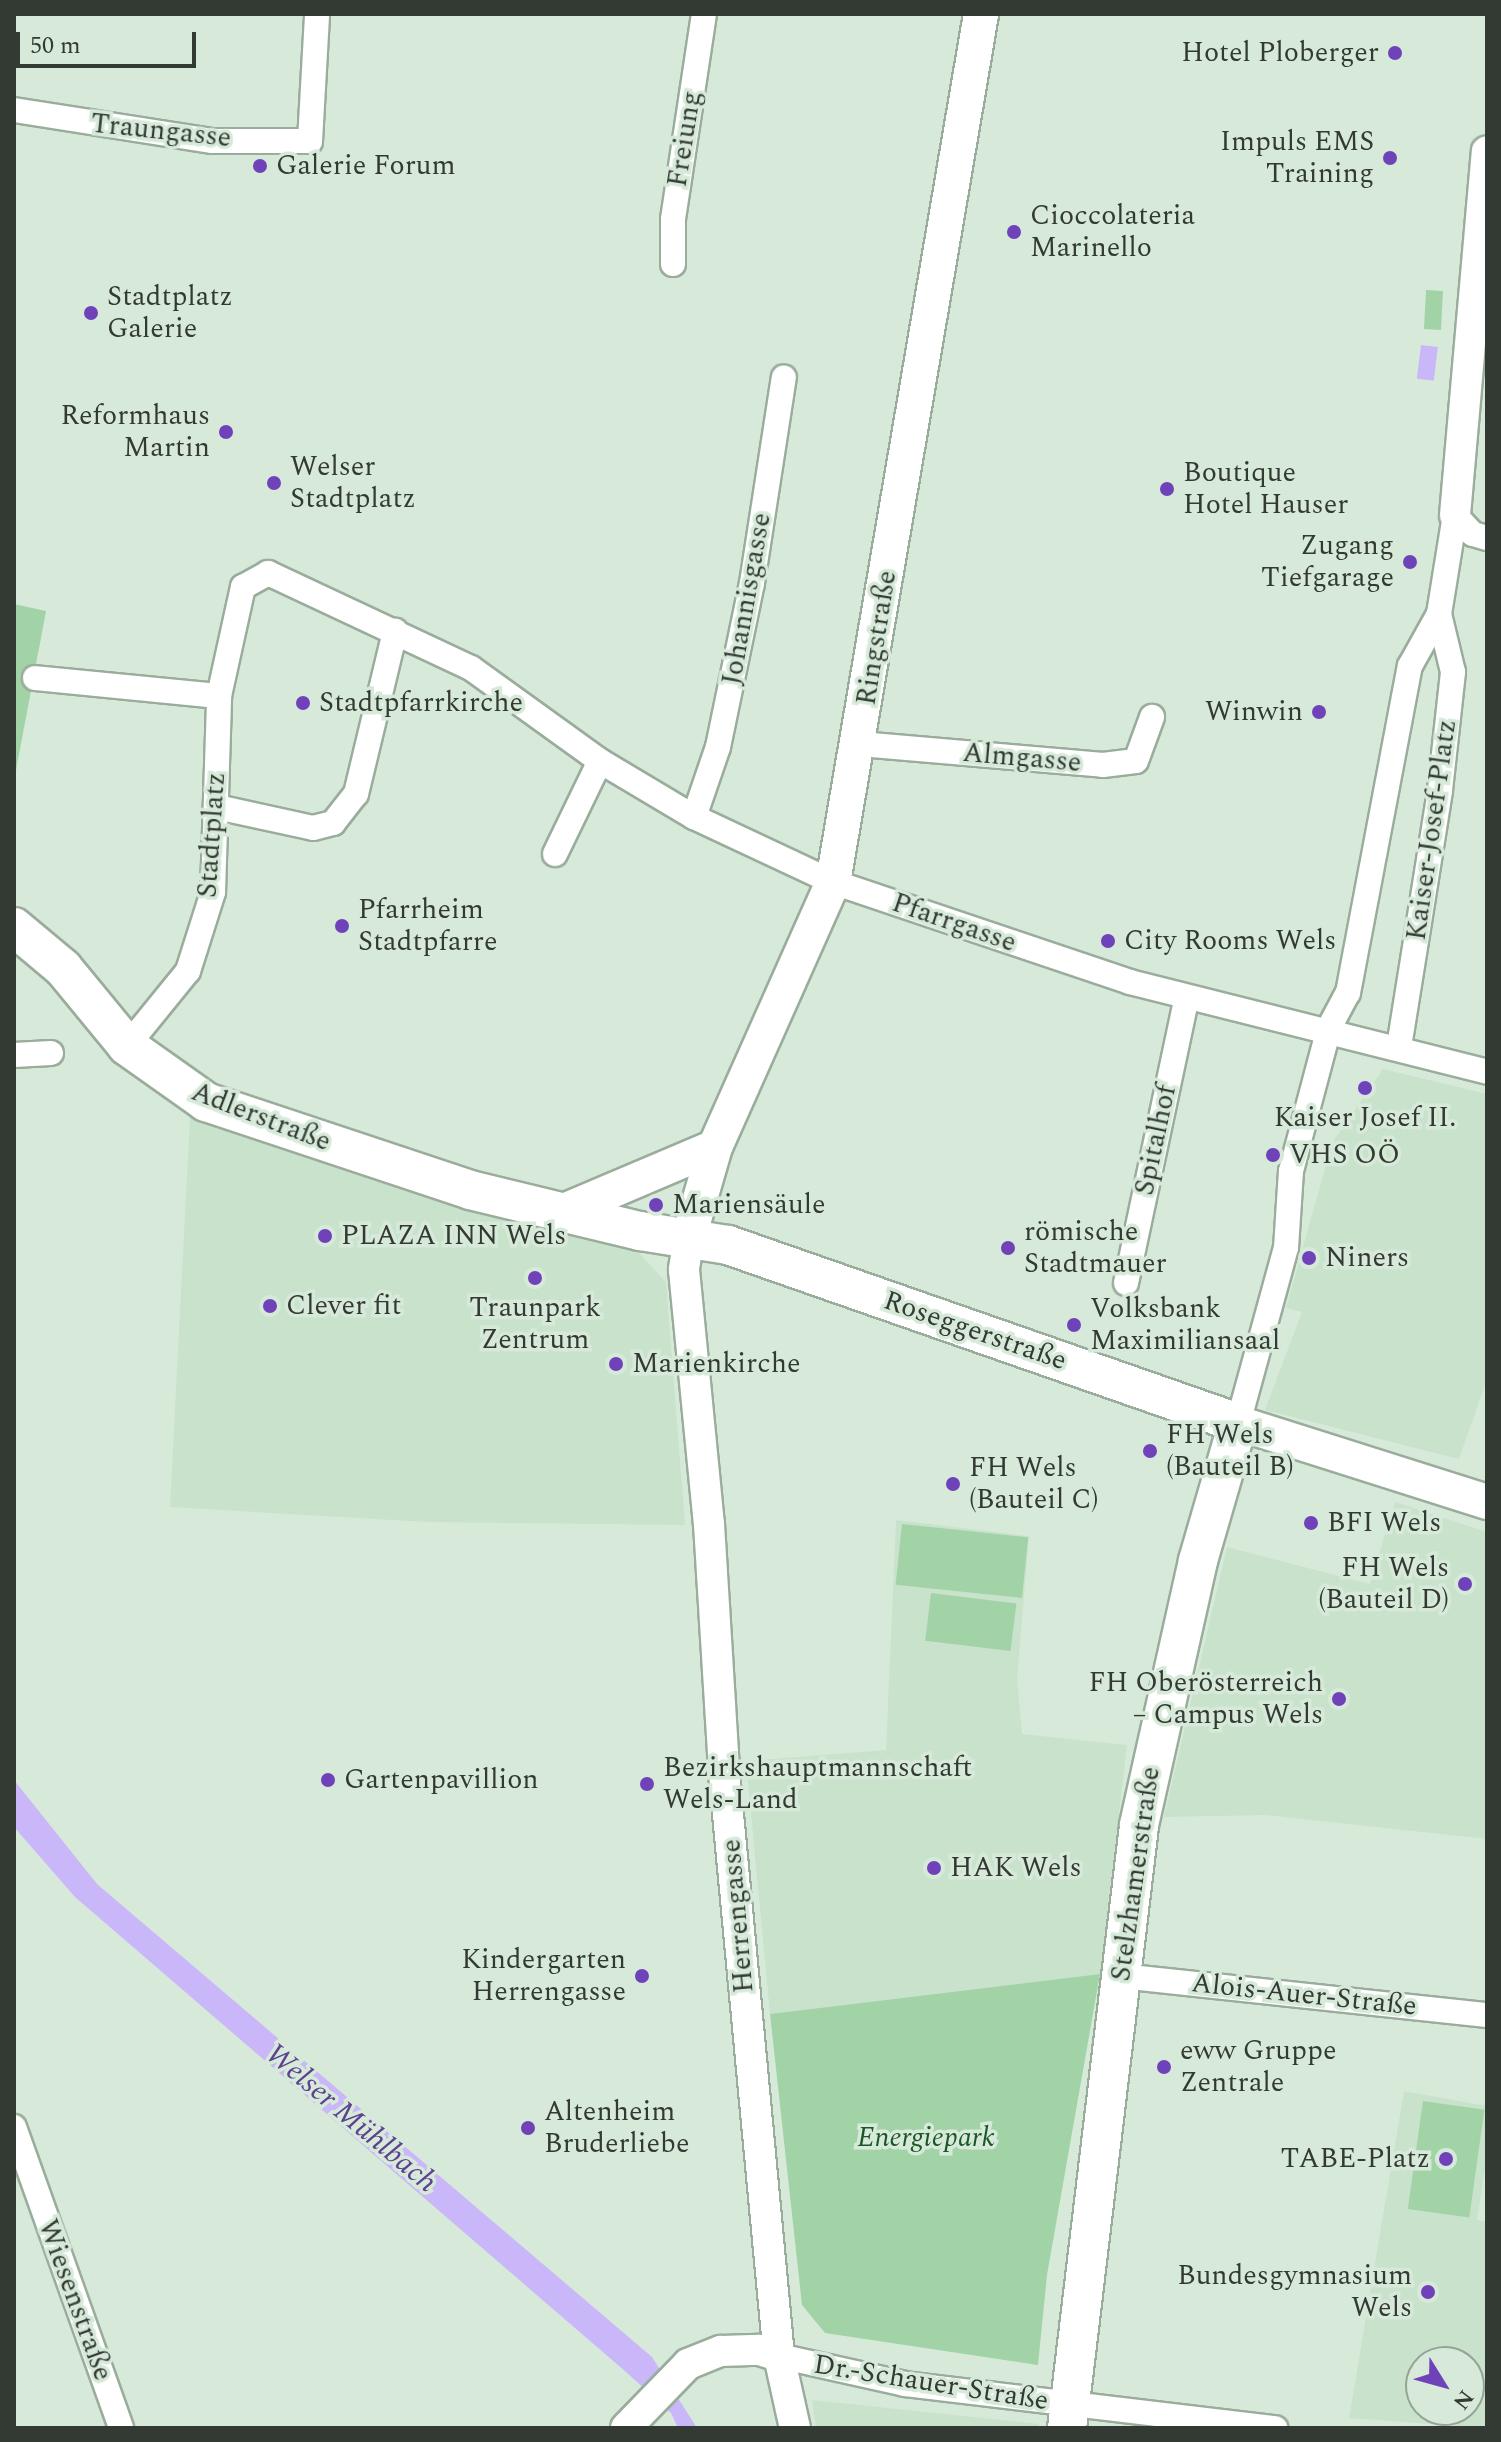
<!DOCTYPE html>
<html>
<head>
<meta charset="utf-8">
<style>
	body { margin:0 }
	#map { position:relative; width:1501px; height:2442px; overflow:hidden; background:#d7ead9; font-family:Spectral,serif }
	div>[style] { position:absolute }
	.built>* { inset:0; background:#c9e2cb }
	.green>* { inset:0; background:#a1d3a6; transform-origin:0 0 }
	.water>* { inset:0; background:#cab7fa; transform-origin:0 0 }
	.roads { filter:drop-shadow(2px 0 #9aac9b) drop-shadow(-2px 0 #9aac9b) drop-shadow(0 2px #9aac9b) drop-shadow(0 -2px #9aac9b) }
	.minor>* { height:24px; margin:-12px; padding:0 12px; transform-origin:12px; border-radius:12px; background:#fff }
	.tertiary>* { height:30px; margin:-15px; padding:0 15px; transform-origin:15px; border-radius:15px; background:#fff }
	.secondary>* { height:34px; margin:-17px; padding:0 17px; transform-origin:17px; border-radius:17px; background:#fff }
	.primary>* { height:38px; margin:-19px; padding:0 19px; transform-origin:19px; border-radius:19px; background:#fff }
	.dots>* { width:22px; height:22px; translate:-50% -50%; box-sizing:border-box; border:4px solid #d7ead9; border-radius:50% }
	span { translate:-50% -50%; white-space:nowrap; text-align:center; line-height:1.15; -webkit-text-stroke:7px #d7ead9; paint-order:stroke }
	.poi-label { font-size:28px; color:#333a33 }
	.right { translate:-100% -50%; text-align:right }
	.left { translate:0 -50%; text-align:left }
	.street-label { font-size:28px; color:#333a33 }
	.park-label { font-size:28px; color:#1a5727; font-style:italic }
	.water-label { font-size:30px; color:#5d4290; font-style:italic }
	.frame { position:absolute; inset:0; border:16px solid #333a33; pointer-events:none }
	.north { position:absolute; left:1405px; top:2346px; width:80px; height:80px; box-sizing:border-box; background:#d7ead9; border:2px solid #95a497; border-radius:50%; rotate:127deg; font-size:22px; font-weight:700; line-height:32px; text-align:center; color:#333a33 }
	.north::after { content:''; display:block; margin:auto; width:28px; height:36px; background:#7042b9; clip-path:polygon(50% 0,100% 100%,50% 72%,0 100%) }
	.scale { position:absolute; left:16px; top:32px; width:180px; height:36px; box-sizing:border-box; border:4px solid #333a33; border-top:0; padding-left:10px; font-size:24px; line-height:28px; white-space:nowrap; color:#333a33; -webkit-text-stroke:6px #d7ead9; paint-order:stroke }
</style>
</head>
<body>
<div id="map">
	<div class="built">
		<i style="clip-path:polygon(1383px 1069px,1487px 1094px,1487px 1379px,1459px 1459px,1265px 1410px,1302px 1312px,1286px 1308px,1332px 1143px)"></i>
		<i style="clip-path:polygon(190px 1117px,636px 1250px,666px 1282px,685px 1525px,427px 1522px,170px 1507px)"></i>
		<i style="clip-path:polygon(1395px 1502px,1487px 1532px,1487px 1839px,1266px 1815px,1164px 1817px,1227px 1547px,1370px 1584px)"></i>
		<i style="clip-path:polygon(896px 1520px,1029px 1536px,1017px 1678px,1022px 1734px,1127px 1745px,1100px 1974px,770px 2014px,746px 1761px,886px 1750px)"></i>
		<i style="clip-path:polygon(evenodd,1404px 2091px,1487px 2106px,1487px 2156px,1477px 2220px,1487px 2222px,1487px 2428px,1349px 2418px,1404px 2091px,1421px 2362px,1469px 2362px,1469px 2410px,1421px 2410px,1421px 2362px)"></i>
		<i style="clip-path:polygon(812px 2400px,1039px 2424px,1039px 2428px,816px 2428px)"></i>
	</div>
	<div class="green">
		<i style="left:1443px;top:291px;width:39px;height:17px;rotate:93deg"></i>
		<i style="clip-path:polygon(14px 604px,46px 611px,14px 781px)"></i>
		<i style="left:902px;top:1524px;width:127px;height:61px;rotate:6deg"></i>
		<i style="left:931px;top:1593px;width:86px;height:48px;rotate:7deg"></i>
		<i style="clip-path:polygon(1100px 1974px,1047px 2275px,1038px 2365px,825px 2333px,802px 2305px,770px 2014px)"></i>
		<i style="left:1423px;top:2101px;width:62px;height:109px;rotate:8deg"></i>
	</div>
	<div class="water">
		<i style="left:1421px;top:345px;width:17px;height:34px;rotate:7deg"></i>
		<i style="clip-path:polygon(14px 1780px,97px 1884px,652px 2357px,697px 2428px,678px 2428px,671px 2413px,626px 2372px,75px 1897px,14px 1827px)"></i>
	</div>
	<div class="roads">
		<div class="minor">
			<i style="left:14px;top:110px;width:201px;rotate:8.9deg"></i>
			<i style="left:213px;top:141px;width:97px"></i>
			<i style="left:310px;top:141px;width:127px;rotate:-86.8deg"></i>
			<i style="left:673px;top:264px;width:45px;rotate:-90deg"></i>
			<i style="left:673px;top:219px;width:207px;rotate:-81.4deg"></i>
			<i style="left:1455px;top:515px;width:26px;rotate:47deg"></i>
			<i style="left:1473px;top:534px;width:15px;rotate:16deg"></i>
			<i style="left:35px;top:678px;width:185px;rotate:5.6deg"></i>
			<i style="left:860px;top:744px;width:244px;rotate:4.9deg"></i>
			<i style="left:1103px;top:765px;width:33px;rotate:-7deg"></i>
			<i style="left:1136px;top:761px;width:47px;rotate:-70deg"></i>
			<i style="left:217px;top:807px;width:98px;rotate:12.3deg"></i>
			<i style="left:313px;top:828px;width:21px;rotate:-14deg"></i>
			<i style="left:333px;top:823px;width:37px;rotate:-52deg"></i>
			<i style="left:356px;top:794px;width:168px;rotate:-76.5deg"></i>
			<i style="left:694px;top:817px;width:74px;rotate:-71.1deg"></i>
			<i style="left:718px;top:747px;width:167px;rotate:-78.3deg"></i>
			<i style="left:752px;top:583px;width:208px;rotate:-81.2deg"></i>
			<i style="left:555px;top:854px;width:103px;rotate:-64.2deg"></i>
			<i style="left:127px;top:1046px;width:97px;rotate:-50.9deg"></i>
			<i style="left:188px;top:971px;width:83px;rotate:-72.4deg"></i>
			<i style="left:213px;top:892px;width:196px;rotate:-88.2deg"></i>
			<i style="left:219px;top:696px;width:112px;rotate:-77.6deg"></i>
			<i style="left:243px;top:587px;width:29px;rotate:-29deg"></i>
			<i style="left:268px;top:573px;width:224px;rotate:25.1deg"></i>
			<i style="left:471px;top:668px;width:159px;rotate:35.8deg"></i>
			<i style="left:600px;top:761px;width:109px;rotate:30.8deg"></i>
			<i style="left:694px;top:817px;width:153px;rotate:25.1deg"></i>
			<i style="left:833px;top:882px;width:313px;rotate:18.6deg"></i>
			<i style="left:1130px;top:982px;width:368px;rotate:14.1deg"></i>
			<i style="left:1399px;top:1047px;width:260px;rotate:-80.9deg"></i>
			<i style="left:1440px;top:790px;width:119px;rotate:-83.7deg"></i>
			<i style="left:1453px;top:672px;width:60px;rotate:-103.6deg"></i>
			<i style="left:14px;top:1055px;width:37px;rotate:-3deg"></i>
			<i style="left:1126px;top:1283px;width:292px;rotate:-78deg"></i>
			<i style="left:1238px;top:1423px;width:181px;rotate:-74.7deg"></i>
			<i style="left:1286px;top:1248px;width:77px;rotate:-86.3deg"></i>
			<i style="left:1291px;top:1171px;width:148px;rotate:-75.1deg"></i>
			<i style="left:1329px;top:1028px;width:40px;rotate:-62deg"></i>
			<i style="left:1348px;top:993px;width:333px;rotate:-79.3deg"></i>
			<i style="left:1410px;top:666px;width:60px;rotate:-60.9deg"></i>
			<i style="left:1439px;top:614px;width:100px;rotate:-80.8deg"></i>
			<i style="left:1121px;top:1976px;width:368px;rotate:6.1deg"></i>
			<i style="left:14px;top:2127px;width:319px;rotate:70.4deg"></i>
			<i style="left:779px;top:2356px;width:129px;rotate:12.5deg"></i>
			<i style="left:905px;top:2384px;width:373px;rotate:6.8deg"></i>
		</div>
		<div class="tertiary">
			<i style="left:1455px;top:515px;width:365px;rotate:-85deg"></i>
			<i style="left:689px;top:1237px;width:33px;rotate:99deg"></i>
			<i style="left:684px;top:1270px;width:255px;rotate:84.4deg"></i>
			<i style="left:709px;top:1524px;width:258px;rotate:86.5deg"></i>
			<i style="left:725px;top:1782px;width:577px;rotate:84.63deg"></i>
			<i style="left:779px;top:2356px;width:74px;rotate:77.5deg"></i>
			<i style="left:626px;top:2428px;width:89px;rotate:-45.9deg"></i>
			<i style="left:688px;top:2364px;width:35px;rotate:-22deg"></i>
			<i style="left:721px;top:2351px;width:38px;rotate:-2deg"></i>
			<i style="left:759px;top:2350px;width:21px;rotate:17deg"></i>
		</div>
		<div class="secondary">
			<i style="left:564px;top:1211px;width:164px;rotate:-23deg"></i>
			<i style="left:689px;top:1237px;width:94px;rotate:-73.9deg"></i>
			<i style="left:715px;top:1147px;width:290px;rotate:-66deg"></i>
			<i style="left:833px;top:882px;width:881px;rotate:-80.32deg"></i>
			<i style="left:1238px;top:1423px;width:261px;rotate:17.6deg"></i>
		</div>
		<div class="primary">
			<i style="left:14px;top:927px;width:64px;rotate:39.9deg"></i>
			<i style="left:63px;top:968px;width:101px;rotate:50.6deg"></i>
			<i style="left:127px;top:1046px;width:97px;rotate:35.3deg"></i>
			<i style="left:206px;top:1102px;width:278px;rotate:18.4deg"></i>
			<i style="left:470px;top:1190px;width:175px;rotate:13.6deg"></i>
			<i style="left:640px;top:1231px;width:89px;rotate:9deg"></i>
			<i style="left:728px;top:1245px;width:540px;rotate:19.24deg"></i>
			<i style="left:1238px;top:1423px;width:144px;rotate:106.2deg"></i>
			<i style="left:1198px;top:1561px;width:271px;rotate:102.6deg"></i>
			<i style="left:1139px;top:1826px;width:606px;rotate:96.82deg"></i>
		</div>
	</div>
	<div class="dots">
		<i style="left:1395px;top:53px;background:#7042b9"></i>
		<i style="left:1390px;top:158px;background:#7042b9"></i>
		<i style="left:260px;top:166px;background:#7042b9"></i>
		<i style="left:1014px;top:232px;background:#7042b9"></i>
		<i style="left:91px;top:313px;background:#7042b9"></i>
		<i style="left:226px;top:432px;background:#7042b9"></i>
		<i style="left:274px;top:483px;background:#7042b9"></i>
		<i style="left:1167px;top:489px;background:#7042b9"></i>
		<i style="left:1410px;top:562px;background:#7042b9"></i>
		<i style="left:303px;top:703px;background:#7042b9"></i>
		<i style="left:1319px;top:712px;background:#7042b9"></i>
		<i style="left:342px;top:926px;background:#7042b9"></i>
		<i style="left:1108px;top:941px;background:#7042b9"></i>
		<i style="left:1365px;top:1088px;background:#7042b9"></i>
		<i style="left:1273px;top:1155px;background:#7042b9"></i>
		<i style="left:656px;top:1205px;background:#7042b9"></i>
		<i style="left:325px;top:1236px;background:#7042b9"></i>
		<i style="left:1008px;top:1248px;background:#7042b9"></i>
		<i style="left:1309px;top:1258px;background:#7042b9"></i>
		<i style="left:535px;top:1278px;background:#7042b9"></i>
		<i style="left:270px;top:1306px;background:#7042b9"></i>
		<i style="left:1074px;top:1325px;background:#7042b9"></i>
		<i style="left:616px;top:1364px;background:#7042b9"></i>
		<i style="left:1150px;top:1451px;background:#7042b9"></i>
		<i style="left:953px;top:1484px;background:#7042b9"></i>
		<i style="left:1311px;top:1523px;background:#7042b9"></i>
		<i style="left:1465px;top:1584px;background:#7042b9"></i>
		<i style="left:1339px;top:1699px;background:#7042b9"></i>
		<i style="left:328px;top:1780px;background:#7042b9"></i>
		<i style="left:647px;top:1784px;background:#7042b9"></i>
		<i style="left:934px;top:1868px;background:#7042b9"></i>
		<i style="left:642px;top:1976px;background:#7042b9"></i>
		<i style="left:1164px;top:2067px;background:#7042b9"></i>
		<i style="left:528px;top:2128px;background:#7042b9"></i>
		<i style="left:1446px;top:2159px;background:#7042b9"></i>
		<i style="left:1428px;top:2292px;background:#7042b9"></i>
	</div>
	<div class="poi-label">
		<span class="right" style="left:1379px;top:53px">Hotel Ploberger</span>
		<span class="right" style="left:1374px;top:158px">Impuls EMS<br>Training</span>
		<span class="left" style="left:276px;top:166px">Galerie Forum</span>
		<span class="left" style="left:1030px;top:232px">Cioccolateria<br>Marinello</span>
		<span class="left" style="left:107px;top:313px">Stadtplatz<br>Galerie</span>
		<span class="right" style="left:210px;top:432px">Reformhaus<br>Martin</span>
		<span class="left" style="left:290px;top:483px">Welser<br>Stadtplatz</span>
		<span class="left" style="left:1183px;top:489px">Boutique<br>Hotel Hauser</span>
		<span class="right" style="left:1394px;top:562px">Zugang<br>Tiefgarage</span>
		<span class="left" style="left:319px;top:703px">Stadtpfarrkirche</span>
		<span class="right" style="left:1303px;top:712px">Winwin</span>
		<span class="left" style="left:358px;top:926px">Pfarrheim<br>Stadtpfarre</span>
		<span class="left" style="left:1124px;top:941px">City Rooms Wels</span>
		<span style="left:1365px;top:1118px">Kaiser Josef II.</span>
		<span class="left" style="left:1289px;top:1155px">VHS OÖ</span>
		<span class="left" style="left:672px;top:1205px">Mariensäule</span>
		<span class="left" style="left:1024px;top:1248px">römische<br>Stadtmauer</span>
		<span class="left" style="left:341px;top:1236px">PLAZA INN Wels</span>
		<span class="left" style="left:1325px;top:1258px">Niners</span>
		<span class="left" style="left:286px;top:1306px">Clever fit</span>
		<span style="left:535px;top:1324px">Traunpark<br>Zentrum</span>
		<span class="left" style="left:1090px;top:1325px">Volksbank<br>Maximiliansaal</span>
		<span class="left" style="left:632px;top:1364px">Marienkirche</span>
		<span class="left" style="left:1166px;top:1451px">FH Wels<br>(Bauteil B)</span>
		<span class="left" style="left:969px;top:1484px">FH Wels<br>(Bauteil C)</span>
		<span class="left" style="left:1327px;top:1523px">BFI Wels</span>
		<span class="right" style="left:1449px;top:1584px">FH Wels<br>(Bauteil D)</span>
		<span class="right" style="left:1323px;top:1699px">FH Oberösterreich<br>– Campus Wels</span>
		<span class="left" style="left:663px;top:1784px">Bezirkshauptmannschaft<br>Wels-Land</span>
		<span class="left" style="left:344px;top:1780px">Gartenpavillion</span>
		<span class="left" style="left:950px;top:1868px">HAK Wels</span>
		<span class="right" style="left:626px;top:1976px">Kindergarten<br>Herrengasse</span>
		<span class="left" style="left:1180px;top:2067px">eww Gruppe<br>Zentrale</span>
		<span class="left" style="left:544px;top:2128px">Altenheim<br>Bruderliebe</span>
		<span class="right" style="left:1430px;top:2159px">TABE-Platz</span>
		<span class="right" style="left:1412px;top:2292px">Bundesgymnasium<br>Wels</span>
	</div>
	<div class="street-label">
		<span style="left:161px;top:131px;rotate:6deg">Traungasse</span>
		<span style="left:685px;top:139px;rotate:-81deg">Freiung</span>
		<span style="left:747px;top:599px;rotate:-80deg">Johannisgasse</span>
		<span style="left:877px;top:638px;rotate:-81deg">Ringstraße</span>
		<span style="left:1022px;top:758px;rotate:5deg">Almgasse</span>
		<span style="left:1432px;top:830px;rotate:-82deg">Kaiser-Josef-Platz</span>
		<span style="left:212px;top:835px;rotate:-86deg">Stadtplatz</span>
		<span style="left:954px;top:923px;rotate:19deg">Pfarrgasse</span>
		<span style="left:261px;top:1117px;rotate:21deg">Adlerstraße</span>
		<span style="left:1156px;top:1140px;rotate:-78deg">Spitalhof</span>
		<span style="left:975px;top:1331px;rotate:19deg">Roseggerstraße</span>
		<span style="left:1136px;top:1874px;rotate:-82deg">Stelzhamerstraße</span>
		<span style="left:738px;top:1916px;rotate:-95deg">Herrengasse</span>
		<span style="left:1304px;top:1995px;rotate:6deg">Alois-Auer-Straße</span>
		<span style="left:75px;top:2300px;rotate:70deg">Wiesenstraße</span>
		<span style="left:931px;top:2383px;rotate:9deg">Dr.-Schauer-Straße</span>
	</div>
	<div class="park-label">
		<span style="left:926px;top:2138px">Energiepark</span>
	</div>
	<div class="water-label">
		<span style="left:351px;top:2118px;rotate:40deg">Welser Mühlbach</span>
	</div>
	<div class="frame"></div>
	<div class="north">N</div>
	<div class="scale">50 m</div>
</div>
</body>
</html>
